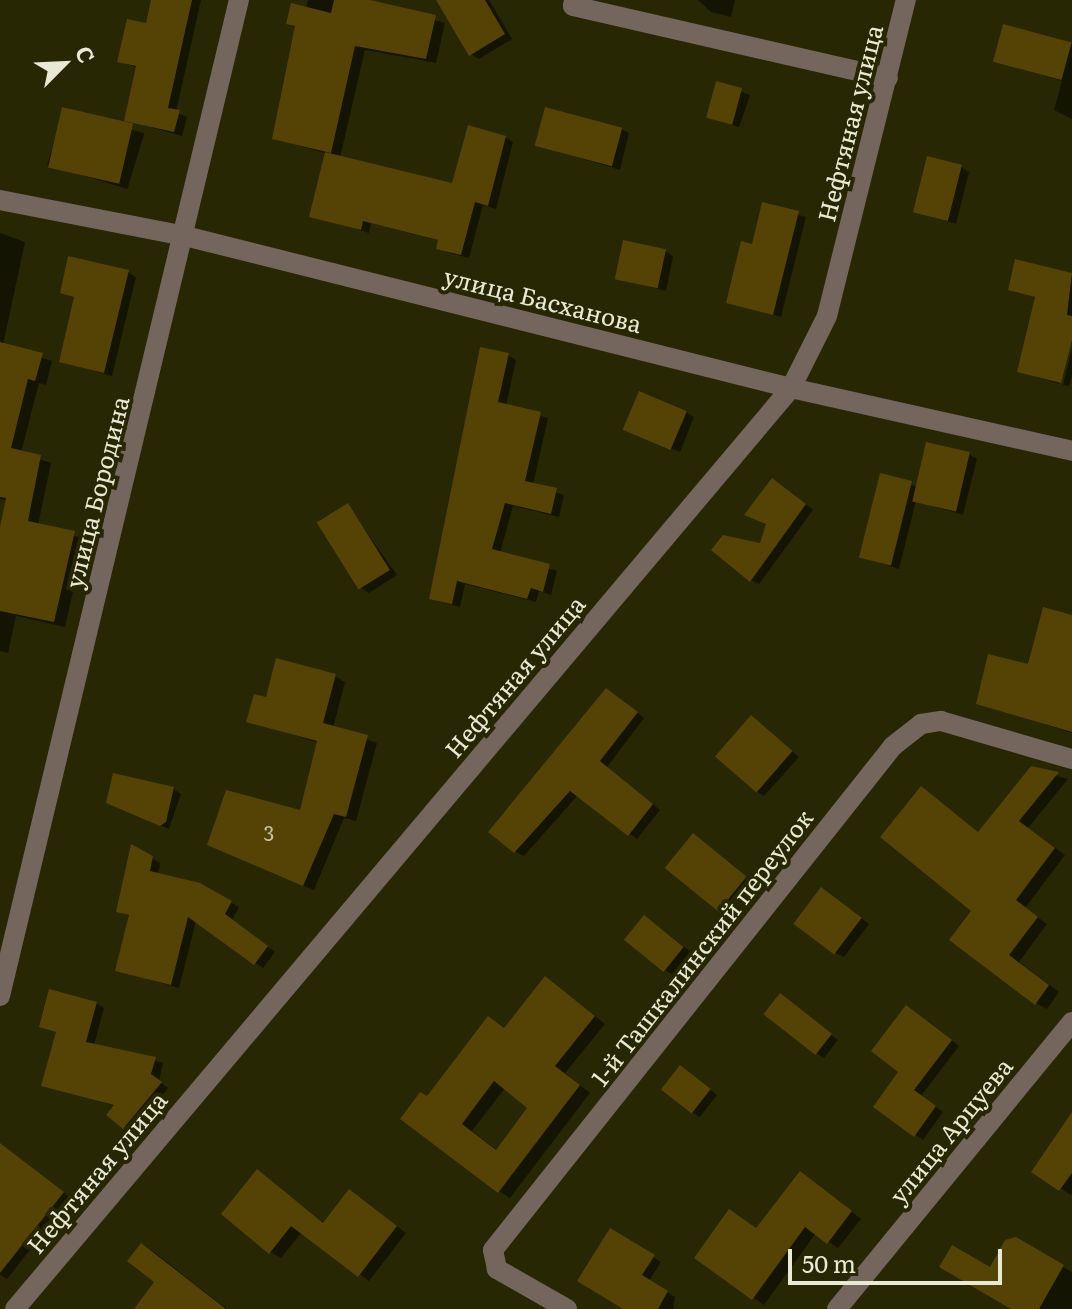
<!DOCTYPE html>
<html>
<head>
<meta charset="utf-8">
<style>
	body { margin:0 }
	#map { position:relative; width:1072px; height:1309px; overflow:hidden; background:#272704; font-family:Literata,serif }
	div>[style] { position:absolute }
	.shadow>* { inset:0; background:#0007; transform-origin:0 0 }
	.building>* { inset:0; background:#554205; transform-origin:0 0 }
	.minor>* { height:20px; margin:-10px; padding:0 10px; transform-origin:10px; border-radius:10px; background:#74655d }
	.tertiary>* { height:20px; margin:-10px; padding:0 10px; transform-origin:10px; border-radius:10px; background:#74655d }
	span { translate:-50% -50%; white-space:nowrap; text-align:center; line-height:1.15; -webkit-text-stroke:8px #272704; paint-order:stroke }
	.number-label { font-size:20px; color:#c4c0a2 }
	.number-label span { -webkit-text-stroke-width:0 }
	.street-label { font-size:24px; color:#e9ead6 }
	.north { position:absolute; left:24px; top:24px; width:80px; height:80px; -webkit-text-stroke:6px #272704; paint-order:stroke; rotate:66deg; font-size:22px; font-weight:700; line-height:32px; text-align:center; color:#e9ead6 }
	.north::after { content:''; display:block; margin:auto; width:28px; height:36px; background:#e9ead6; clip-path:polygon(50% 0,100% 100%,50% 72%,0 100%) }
	.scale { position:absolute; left:788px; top:1249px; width:214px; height:36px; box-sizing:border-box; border:4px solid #e9ead6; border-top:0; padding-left:10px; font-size:24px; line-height:28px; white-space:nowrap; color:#e9ead6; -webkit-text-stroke:6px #272704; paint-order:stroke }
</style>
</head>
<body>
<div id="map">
	<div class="shadow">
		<i style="clip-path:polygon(153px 0,201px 0,176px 112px,187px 117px,182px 136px,126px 120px,138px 68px,119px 61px,147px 25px)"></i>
		<i style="clip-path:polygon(308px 0,361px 0,445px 23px,436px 63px,365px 50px,340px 158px,454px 186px,505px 137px,513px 142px,496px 209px,483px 205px,469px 258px,446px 252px,438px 248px,440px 241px,371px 223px,369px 233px,312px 216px,327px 154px,274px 138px,297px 28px,288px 23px,306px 9px)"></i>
		<i style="clip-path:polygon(470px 0,489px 0,512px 39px,479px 59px,471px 54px)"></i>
		<i style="clip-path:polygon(698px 0,735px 0,731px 17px,711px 12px)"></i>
		<i style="clip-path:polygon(1072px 44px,1072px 119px,1054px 110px,1062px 81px,996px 61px)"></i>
		<i style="left:718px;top:84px;width:34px;height:34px;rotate:19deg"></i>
		<i style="left:64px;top:109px;width:84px;height:58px;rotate:17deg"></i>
		<i style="clip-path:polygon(621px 129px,629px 133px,620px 170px,537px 145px)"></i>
		<i style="clip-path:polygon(961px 167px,969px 172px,956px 224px,915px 211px)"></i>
		<i style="clip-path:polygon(763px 205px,806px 217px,781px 317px,728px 302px,754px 246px)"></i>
		<i style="clip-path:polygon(0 233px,25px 242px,3px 345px,52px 361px,46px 385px,39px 383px,21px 453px,51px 463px,38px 525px,85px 539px,65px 627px,16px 616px,8px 653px,0 651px,0 537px,7px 501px,0 499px)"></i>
		<i style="clip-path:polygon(665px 251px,673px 256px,666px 291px,617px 278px)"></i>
		<i style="clip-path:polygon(1017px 261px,1072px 275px,1072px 331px,1059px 384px,1019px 371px,1037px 298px,1010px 289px)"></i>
		<i style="clip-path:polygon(128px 272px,136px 277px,112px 376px,61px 361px,76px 298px,62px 292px)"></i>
		<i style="clip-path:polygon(1072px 348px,1072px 375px,1069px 386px,1063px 385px)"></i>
		<i style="clip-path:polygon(508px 355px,516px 360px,506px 406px,548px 418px,533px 485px,564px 495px,559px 517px,513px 506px,500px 553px,557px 571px,551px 595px,539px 591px,536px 602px,465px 584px,460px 607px,431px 598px)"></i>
		<i style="clip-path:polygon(686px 412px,694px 417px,680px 452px,634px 434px)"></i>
		<i style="clip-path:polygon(969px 454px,977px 459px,963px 515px,916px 501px,899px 569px,861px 556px,881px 476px,918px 487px)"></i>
		<i style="clip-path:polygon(781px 485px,813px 510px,759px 584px,751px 580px)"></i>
		<i style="clip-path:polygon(348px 506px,397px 575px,369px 593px,361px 588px)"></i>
		<i style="clip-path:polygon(1072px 617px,1072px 733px,978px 703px,1029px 667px)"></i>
		<i style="clip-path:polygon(335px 676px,345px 682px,333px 728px,377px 743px,356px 821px,344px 818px,314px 890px,219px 850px,301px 812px,319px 743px,248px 721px,267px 700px)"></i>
		<i style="clip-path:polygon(615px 695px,644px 718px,607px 767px,660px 810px,637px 839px,578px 795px,524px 856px,516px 852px,491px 832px)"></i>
		<i style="clip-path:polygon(752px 717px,799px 757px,764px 796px,756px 791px)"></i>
		<i style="clip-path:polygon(1032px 768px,1068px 779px,1028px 828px,1065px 855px,1025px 908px,1047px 924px,1019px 962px,1059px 992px,1047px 1009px,1036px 1003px,974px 911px,922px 788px,979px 833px)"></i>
		<i style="clip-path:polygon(173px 789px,181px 794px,169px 829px,117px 807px)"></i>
		<i style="clip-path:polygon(701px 840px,754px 882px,728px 914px,720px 910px)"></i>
		<i style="clip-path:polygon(133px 847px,160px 863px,158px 875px,199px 885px,239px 907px,232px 920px,275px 952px,263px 968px,196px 921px,179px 988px,117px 970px,131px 917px,118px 911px)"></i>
		<i style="clip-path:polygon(829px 894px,869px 924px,844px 957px,836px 953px)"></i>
		<i style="clip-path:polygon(652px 922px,691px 952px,673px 975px,665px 970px)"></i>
		<i style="clip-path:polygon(evenodd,557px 986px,605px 1024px,565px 1073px,590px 1093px,510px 1198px,499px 1191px,428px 1098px,489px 1018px,506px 1029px,557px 986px,505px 1088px,530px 1108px,498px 1151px,472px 1131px,505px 1088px)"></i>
		<i style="clip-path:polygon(788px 1001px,838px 1040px,824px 1058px,816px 1053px)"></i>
		<i style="clip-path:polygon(96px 1003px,104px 1008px,94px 1045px,163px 1063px,159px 1081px,168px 1088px,133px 1132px,109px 1114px,115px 1106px,44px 1085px,57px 1033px,42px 1026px)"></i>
		<i style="clip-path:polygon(915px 1012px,959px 1046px,921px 1096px,943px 1112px,923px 1140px,875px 1107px,900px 1071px)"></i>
		<i style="clip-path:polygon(688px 1072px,717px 1095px,700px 1117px,692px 1112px)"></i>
		<i style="clip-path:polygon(1072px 1119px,1072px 1193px,1071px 1195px,1034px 1171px)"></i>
		<i style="clip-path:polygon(12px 1153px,71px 1198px,7px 1279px,0 1275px,0 1165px)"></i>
		<i style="clip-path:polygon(258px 1172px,325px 1224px,360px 1198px,406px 1233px,369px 1281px,302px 1232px,281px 1258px,270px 1252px)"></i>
		<i style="clip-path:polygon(811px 1180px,861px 1219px,838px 1248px,816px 1233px,764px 1305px,697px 1257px,757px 1230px)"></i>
		<i style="clip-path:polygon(610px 1231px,661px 1262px,649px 1281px,675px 1297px,673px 1309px,626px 1309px)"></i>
		<i style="clip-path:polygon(1015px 1239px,1072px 1272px,1072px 1309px,1015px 1309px,991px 1270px)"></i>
		<i style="clip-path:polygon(141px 1245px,154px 1252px,227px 1309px,153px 1309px,157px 1282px)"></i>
	</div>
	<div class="building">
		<i style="clip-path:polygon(151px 0,192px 0,168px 108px,180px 110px,174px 132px,124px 121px,136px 66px,117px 62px,127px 19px,146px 23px)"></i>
		<i style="clip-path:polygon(334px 0,370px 0,436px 15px,426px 59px,355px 46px,331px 153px,272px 139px,295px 26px,286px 24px,291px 3px,331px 13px)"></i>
		<i style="clip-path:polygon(436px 0,485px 0,505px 34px,469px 56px)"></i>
		<i style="left:1003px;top:24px;width:71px;height:39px;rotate:15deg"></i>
		<i style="left:716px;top:81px;width:27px;height:38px;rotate:15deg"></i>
		<i style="left:62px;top:107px;width:73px;height:62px;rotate:13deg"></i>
		<i style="left:545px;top:107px;width:80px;height:40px;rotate:15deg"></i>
		<i style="clip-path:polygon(468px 125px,506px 136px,488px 206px,475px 202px,461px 255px,436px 249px,438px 240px,363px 221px,361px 230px,309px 217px,325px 152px,452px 183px)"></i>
		<i style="left:927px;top:156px;width:36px;height:58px;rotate:14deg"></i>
		<i style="clip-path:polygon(762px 202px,799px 211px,773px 315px,726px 303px,741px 241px,752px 244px)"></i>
		<i style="left:623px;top:240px;width:44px;height:40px;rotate:12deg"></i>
		<i style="clip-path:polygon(68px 256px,129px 270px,104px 373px,59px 362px,74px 297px,60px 293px)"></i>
		<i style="clip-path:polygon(1015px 259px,1072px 273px,1067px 315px,1072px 316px,1072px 340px,1061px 383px,1017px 372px,1035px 297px,1008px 290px)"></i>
		<i style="clip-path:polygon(0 342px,43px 353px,35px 381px,28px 379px,11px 448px,41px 455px,28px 521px,75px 531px,54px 622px,0 611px,0 527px,6px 498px,0 497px)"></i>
		<i style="clip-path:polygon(480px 347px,509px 353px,498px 402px,541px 412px,525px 481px,557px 488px,551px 514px,505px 503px,492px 549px,550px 564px,543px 592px,531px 588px,527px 599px,457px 581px,452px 604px,429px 599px)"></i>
		<i style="left:639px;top:391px;width:52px;height:42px;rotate:23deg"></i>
		<i style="left:926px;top:442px;width:45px;height:61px;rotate:13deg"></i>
		<i style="left:880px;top:473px;width:33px;height:87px;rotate:14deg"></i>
		<i style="clip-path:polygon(772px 478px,806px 504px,750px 582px,711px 550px,723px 535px,760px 543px,766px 524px,744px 515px)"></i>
		<i style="left:348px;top:503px;width:79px;height:37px;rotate:58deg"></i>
		<i style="clip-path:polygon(1043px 607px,1072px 615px,1072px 732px,976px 704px,988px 654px,1028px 664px)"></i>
		<i style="clip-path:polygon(276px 658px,336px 674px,323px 723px,368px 735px,346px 817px,334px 814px,303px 886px,207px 845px,226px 790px,300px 810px,317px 741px,246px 722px,254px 694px,266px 697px)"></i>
		<i style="clip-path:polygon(606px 688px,638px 712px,600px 761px,653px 804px,628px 836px,570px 791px,514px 853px,488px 832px)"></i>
		<i style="left:751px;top:715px;width:55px;height:55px;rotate:41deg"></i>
		<i style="clip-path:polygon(1031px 766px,1059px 772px,1019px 821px,1055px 848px,1016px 900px,1038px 917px,1009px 955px,1049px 985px,1035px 1005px,949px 940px,971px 911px,880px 837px,921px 786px,978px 832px)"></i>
		<i style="clip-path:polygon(113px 773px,174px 787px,166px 822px,160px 826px,106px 803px)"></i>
		<i style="left:693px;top:833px;width:69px;height:45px;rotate:39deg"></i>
		<i style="clip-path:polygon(131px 844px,153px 856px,150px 871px,200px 883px,232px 901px,225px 914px,268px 946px,254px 965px,188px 917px,171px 985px,115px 971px,129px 915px,116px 912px)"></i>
		<i style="left:821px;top:887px;width:51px;height:46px;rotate:37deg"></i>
		<i style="left:644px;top:915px;width:51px;height:32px;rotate:39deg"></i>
		<i style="clip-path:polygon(evenodd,545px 976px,595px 1016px,555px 1066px,580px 1085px,498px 1193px,400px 1119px,420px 1092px,427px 1096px,488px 1016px,504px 1028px,545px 976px,494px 1081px,527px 1108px,496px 1150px,462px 1124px,494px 1081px)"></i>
		<i style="clip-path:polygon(49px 989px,97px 1002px,86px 1042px,156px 1057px,151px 1074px,162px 1082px,123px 1129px,106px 1115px,114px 1105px,41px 1086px,56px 1032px,39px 1027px)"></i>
		<i style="left:780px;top:993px;width:66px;height:27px;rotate:38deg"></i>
		<i style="clip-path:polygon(906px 1005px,952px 1040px,914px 1090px,936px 1106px,914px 1137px,873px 1107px,898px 1072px,871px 1051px)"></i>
		<i style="left:680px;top:1065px;width:39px;height:31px;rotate:38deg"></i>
		<i style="clip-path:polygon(1072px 1112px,1072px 1173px,1059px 1191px,1031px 1172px)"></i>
		<i style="clip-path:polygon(0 1143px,64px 1192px,0 1273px)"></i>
		<i style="clip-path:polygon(257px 1169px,323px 1223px,349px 1189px,397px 1226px,358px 1277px,291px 1226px,269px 1254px,221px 1214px)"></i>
		<i style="clip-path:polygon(800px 1171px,852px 1211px,827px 1244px,805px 1227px,752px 1300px,694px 1258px,729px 1209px,756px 1228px)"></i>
		<i style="clip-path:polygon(610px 1228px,655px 1255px,642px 1275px,668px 1291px,658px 1309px,623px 1309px,577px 1281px)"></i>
		<i style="clip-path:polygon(1016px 1237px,1064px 1265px,1039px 1309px,1011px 1309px,939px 1267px,952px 1245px,990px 1267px,1005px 1240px)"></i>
		<i style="clip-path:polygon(141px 1243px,226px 1309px,134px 1309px,154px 1282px,127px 1261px)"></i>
	</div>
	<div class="minor">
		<i style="left:574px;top:0;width:6px;rotate:99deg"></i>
		<i style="left:573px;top:6px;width:323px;rotate:12.9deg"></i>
		<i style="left:0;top:200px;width:188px;rotate:11deg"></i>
		<i style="left:185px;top:236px;width:625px;rotate:14.08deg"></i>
		<i style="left:791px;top:388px;width:288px;rotate:12.6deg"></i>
		<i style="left:15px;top:1309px;width:1204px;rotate:-49.88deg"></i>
		<i style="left:791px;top:388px;width:80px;rotate:-63.4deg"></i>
		<i style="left:827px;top:316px;width:326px;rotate:-76deg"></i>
		<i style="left:567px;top:1309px;width:81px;rotate:-150.3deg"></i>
		<i style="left:497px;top:1269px;width:19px;rotate:-102deg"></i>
		<i style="left:493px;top:1250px;width:643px;rotate:-51.56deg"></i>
		<i style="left:893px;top:746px;width:36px;rotate:-38deg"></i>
		<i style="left:921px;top:724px;width:20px;rotate:-9deg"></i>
		<i style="left:941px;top:721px;width:136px;rotate:16.2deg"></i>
		<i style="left:837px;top:1309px;width:371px;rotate:-50.7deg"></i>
	</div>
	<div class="tertiary">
		<i style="left:0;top:996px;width:1024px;rotate:-76.51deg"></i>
	</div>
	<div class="number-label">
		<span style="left:269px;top:832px">3</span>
	</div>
	<div class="street-label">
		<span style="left:849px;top:123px;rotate:-76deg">Нефтяная улица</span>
		<span style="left:543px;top:299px;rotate:14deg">улица Басханова</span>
		<span style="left:96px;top:492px;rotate:-76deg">улица Бородина</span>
		<span style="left:514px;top:676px;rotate:-50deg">Нефтяная улица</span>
		<span style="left:701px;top:947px;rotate:-52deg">1-й Ташкалинский переулок</span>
		<span style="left:950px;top:1130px;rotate:-51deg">улица Арцуева</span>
		<span style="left:96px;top:1172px;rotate:-50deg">Нефтяная улица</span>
	</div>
	<div class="north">С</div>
	<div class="scale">50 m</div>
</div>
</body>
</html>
